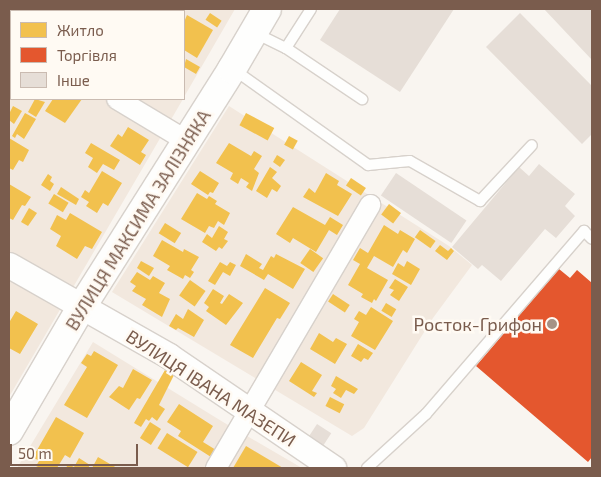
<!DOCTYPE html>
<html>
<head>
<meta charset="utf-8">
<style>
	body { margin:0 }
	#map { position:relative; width:601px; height:477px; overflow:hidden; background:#f9f5f0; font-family:"Exo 2",sans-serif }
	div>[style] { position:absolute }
	.residential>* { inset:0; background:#f2e8de }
	.homes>* { inset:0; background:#f2c14e; transform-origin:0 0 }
	.shops>* { inset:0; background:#e4572e }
	.building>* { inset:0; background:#e6ded7; transform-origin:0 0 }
	.roads { filter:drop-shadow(1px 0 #d7d1cb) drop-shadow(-1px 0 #d7d1cb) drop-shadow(0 1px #d7d1cb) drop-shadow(0 -1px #d7d1cb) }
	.service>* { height:10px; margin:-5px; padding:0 5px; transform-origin:5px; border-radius:5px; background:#fefefd }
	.minor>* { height:20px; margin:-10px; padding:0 10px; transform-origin:10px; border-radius:10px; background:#fefefd }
	.tertiary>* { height:25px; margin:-12.5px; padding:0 12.5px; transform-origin:12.5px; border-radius:12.5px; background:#fefefd }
	.secondary>* { height:28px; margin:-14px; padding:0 14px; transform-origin:14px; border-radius:14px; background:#fefefd }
	.dots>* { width:14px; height:14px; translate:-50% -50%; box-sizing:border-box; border:2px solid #fffaf3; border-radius:50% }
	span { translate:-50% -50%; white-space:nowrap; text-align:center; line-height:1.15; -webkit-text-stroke:5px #fffaf3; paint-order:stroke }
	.street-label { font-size:18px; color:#7a5c4d }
	.poi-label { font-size:18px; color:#7a5c4d }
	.right { translate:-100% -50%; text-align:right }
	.frame { position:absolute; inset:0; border:10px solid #7a5c4d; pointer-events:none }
	.legend { position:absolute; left:10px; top:10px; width:175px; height:90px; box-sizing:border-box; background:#fffaf3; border:1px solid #cabbb1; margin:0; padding:6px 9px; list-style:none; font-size:15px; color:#7a5c4d }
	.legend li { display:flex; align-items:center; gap:10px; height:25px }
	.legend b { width:25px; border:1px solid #cabbb1 }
	.scale { position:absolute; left:10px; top:444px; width:128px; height:22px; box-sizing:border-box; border:2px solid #7a5c4d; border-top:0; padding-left:6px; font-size:15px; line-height:18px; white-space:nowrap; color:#7a5c4d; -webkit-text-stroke:4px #fffaf3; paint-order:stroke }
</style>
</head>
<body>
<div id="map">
	<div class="residential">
		<i style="clip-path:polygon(9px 9px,235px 9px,184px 97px,184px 11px,11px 11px,11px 99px,183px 99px,9px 397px)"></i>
		<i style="clip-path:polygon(229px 106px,449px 246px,472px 265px,433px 318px,364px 428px,352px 436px,112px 292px)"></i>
		<i style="clip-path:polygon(93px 342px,223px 422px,302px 468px,17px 468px)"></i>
	</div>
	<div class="homes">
		<i style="left:210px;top:13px;width:14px;height:8px;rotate:34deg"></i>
		<i style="clip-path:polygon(187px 15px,213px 30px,197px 58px,184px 50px,184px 22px)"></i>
		<i style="clip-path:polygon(186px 59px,200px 67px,196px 74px,184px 67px)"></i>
		<i style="clip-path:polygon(35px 99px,45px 102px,36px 117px,28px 112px)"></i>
		<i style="clip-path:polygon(53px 99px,82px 99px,65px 123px,45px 111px)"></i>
		<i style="clip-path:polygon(13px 106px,22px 111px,14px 124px,9px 120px,9px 114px)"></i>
		<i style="clip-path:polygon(25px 113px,36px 119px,24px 139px,17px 134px,15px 138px,12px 136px)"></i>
		<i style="left:246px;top:113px;width:32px;height:14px;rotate:28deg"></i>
		<i style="clip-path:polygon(128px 127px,149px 140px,141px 152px,146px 155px,140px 165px,110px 146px,118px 134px,122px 137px)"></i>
		<i style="left:289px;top:136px;width:10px;height:10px;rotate:29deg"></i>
		<i style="clip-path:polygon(9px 138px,29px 150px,23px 162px,19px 160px,13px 170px,9px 168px)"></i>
		<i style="clip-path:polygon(91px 143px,120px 160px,114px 170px,103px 164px,97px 173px,88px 167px,93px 158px,85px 153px)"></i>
		<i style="clip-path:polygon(229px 143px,251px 156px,254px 151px,262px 156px,254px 169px,259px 173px,252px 191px,246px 187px,249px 183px,241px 178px,238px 184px,230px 179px,233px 173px,216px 163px)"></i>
		<i style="clip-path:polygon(277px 155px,285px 160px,280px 167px,273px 162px)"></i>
		<i style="clip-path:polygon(270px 167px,277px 172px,272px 178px,281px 186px,277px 192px,272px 189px,267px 198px,256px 191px)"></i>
		<i style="clip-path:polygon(102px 171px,122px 183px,108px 206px,103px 203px,97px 213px,86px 206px,89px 202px,81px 197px,85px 190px,89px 193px)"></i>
		<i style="clip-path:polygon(200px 171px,219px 183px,213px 193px,210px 192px,208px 195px,191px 184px)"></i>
		<i style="clip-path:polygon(326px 173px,339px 181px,337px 185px,352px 194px,338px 216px,303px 197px,309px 188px,315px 193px)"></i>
		<i style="clip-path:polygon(48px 174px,52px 177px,50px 181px,54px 184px,50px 191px,41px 185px)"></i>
		<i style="left:351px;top:178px;width:18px;height:9px;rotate:34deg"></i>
		<i style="clip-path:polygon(9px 184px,31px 197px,25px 206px,22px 205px,13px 220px,9px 218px)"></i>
		<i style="clip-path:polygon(61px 187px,79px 199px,76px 205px,57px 194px)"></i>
		<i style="clip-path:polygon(197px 193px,207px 199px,209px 196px,217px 201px,215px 204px,230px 213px,224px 225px,218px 221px,214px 228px,209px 226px,205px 233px,181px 219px)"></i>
		<i style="left:54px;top:194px;width:17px;height:11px;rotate:31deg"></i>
		<i style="left:389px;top:204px;width:15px;height:13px;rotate:37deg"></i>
		<i style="clip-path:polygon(293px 207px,325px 225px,330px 217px,343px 225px,337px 235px,329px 230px,316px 252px,293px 238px,290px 243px,276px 234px)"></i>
		<i style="clip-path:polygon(29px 208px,37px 213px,28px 226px,21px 222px)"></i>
		<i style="clip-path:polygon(70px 213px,102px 232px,92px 249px,85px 246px,77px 259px,56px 246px,61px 236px,50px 229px,57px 215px,66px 220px)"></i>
		<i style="left:165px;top:223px;width:19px;height:12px;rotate:32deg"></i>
		<i style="clip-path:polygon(384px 225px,398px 234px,400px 230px,415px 239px,407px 253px,403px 250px,393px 267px,374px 256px,367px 268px,388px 280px,376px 301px,374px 299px,372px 303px,361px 297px,363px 294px,348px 285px,360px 264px,353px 260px,360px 248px,368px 253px)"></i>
		<i style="clip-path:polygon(219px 226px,228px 232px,224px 239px,228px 241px,222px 249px,219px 247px,216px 251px,202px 242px,207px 234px,212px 238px)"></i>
		<i style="left:420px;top:230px;width:19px;height:9px;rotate:35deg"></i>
		<i style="clip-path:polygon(162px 240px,183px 252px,184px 249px,199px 257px,191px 270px,194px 272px,190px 278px,185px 275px,183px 279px,167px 270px,170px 266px,153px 256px)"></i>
		<i style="clip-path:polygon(440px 245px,448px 251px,451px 248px,454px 251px,447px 260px,435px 251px)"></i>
		<i style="left:310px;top:249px;width:16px;height:17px;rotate:35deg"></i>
		<i style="clip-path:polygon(246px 254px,262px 264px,259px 268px,263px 270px,271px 256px,274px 258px,276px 254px,305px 269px,293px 289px,268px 274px,264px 280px,240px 266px)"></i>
		<i style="clip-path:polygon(141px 261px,154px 268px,149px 276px,137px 268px)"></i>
		<i style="clip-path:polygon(407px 261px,420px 269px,411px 285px,392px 274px,398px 263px,404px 267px)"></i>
		<i style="clip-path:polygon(220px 262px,227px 266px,230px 262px,236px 265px,230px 276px,223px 272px,215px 285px,208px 281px)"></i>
		<i style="clip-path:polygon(137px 272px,150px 280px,153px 276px,165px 283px,159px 293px,170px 299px,162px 317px,142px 305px,146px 299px,132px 291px,136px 286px,130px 282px)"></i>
		<i style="clip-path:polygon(395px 279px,408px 287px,399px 301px,390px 295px,394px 290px,389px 288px)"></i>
		<i style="left:190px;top:280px;width:19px;height:19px;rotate:35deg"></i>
		<i style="clip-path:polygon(265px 288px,290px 303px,280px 319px,277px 318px,253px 358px,230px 345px)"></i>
		<i style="clip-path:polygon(213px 289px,224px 296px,220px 303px,222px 304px,229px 294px,243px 303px,226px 325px,206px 311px,209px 307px,204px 303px)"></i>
		<i style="left:333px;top:294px;width:20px;height:9px;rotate:33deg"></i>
		<i style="left:386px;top:303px;width:12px;height:9px;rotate:31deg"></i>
		<i style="clip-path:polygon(371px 307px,393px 321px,375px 350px,351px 336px,359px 322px,354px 319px,359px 311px,366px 315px)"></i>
		<i style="clip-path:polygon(188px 309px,204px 320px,194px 337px,178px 328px,176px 330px,169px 326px,176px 314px,183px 319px)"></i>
		<i style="clip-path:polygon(16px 311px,38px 324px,20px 354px,9px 348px,9px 320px,10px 321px)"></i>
		<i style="clip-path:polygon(319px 333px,333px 342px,336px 338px,347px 344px,335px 364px,310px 349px)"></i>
		<i style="clip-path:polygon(358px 344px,373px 353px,368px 360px,364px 358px,361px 362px,351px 356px)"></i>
		<i style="clip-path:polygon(94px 351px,118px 365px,87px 418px,64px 405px,87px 367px,81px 363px,87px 354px,91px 356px)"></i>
		<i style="clip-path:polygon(301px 362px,322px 375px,312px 391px,317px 393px,314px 397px,289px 381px)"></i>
		<i style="clip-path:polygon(133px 369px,152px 380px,140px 399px,137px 398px,129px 410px,109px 397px,119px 386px,123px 388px)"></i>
		<i style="clip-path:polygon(165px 370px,174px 375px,159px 405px,165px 409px,157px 421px,152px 417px,149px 421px,146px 419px,141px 427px,134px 423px)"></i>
		<i style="clip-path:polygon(336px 376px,358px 389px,354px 394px,346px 390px,341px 398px,333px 393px,336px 389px,331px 386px)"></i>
		<i style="left:330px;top:397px;width:16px;height:10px;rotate:27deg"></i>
		<i style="clip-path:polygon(179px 404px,213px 426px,203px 442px,216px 450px,211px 457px,178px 436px,181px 431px,167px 422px)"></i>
		<i style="clip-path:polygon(56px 417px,84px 433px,70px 458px,65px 455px,57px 468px,40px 468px,36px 466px,39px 461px,33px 457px)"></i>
		<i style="left:150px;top:422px;width:13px;height:19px;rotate:32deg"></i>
		<i style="left:167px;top:433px;width:36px;height:18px;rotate:32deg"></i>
		<i style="clip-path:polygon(246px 446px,283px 468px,233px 468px)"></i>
		<i style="clip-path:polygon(98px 457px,110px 464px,117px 468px,92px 468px)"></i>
		<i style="clip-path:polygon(79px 458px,90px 465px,88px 468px,66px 468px,68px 464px,74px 467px)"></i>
	</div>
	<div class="shops">
		<i style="clip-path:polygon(559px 269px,570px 278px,577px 270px,592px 283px,592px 457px,588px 462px,476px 366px)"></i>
	</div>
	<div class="building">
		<i style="clip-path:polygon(340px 9px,454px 9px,400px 92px,320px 40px)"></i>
		<i style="clip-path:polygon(544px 9px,592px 9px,592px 60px)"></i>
		<i style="clip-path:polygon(520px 13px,592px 86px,592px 134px,582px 144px,486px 47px)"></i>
		<i style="clip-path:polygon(539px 164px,575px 194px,565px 206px,575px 216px,556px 238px,545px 229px,501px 281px,482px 265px,478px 269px,452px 247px,519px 167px,529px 176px)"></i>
		<i style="left:396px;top:173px;width:85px;height:27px;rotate:34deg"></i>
		<i style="left:317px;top:424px;width:17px;height:15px;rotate:33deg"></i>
	</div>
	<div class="roads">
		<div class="service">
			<i style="left:255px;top:33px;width:34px;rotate:26deg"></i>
			<i style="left:286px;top:48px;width:92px;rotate:33.9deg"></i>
			<i style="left:286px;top:48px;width:46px;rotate:-57.3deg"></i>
			<i style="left:233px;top:69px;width:166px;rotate:35.4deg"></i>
			<i style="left:368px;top:165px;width:42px;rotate:-5.4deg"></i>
			<i style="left:410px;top:161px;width:81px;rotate:29.7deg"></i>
			<i style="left:480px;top:201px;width:76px;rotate:-47.1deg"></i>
			<i style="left:367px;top:468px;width:80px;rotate:-42.5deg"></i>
			<i style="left:426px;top:414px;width:242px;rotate:-49.2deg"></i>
			<i style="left:584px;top:231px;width:11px;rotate:45deg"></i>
		</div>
		<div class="minor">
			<i style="left:9px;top:34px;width:3px;rotate:45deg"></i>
			<i style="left:117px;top:99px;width:82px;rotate:31deg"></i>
			<i style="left:216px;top:468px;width:305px;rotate:-59.6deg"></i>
		</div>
		<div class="tertiary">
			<i style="left:9px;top:265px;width:184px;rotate:29.6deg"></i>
			<i style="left:169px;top:356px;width:199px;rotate:34.3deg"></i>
		</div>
		<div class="secondary">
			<i style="left:9px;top:431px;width:143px;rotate:-59.7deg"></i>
			<i style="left:81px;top:308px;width:283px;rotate:-57.7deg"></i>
			<i style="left:232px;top:69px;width:69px;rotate:-59.7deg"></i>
		</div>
	</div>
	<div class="dots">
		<i style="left:552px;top:324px;background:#a69286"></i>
	</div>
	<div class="street-label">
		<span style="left:138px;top:220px;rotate:-58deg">ВУЛИЦЯ МАКСИМА ЗАЛІЗНЯКА</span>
		<span style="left:211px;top:388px;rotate:33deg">ВУЛИЦЯ ІВАНА МАЗЕПИ</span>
	</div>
	<div class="poi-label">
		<span class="right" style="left:542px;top:324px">Росток-Грифон</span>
	</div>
	<div class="frame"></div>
	<ul class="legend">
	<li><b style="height:14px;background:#f2c14e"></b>Житло</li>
	<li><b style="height:14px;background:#e4572e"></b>Торгівля</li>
	<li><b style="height:14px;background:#e6ded7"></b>Інше</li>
	</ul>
	<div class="scale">50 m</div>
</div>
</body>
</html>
